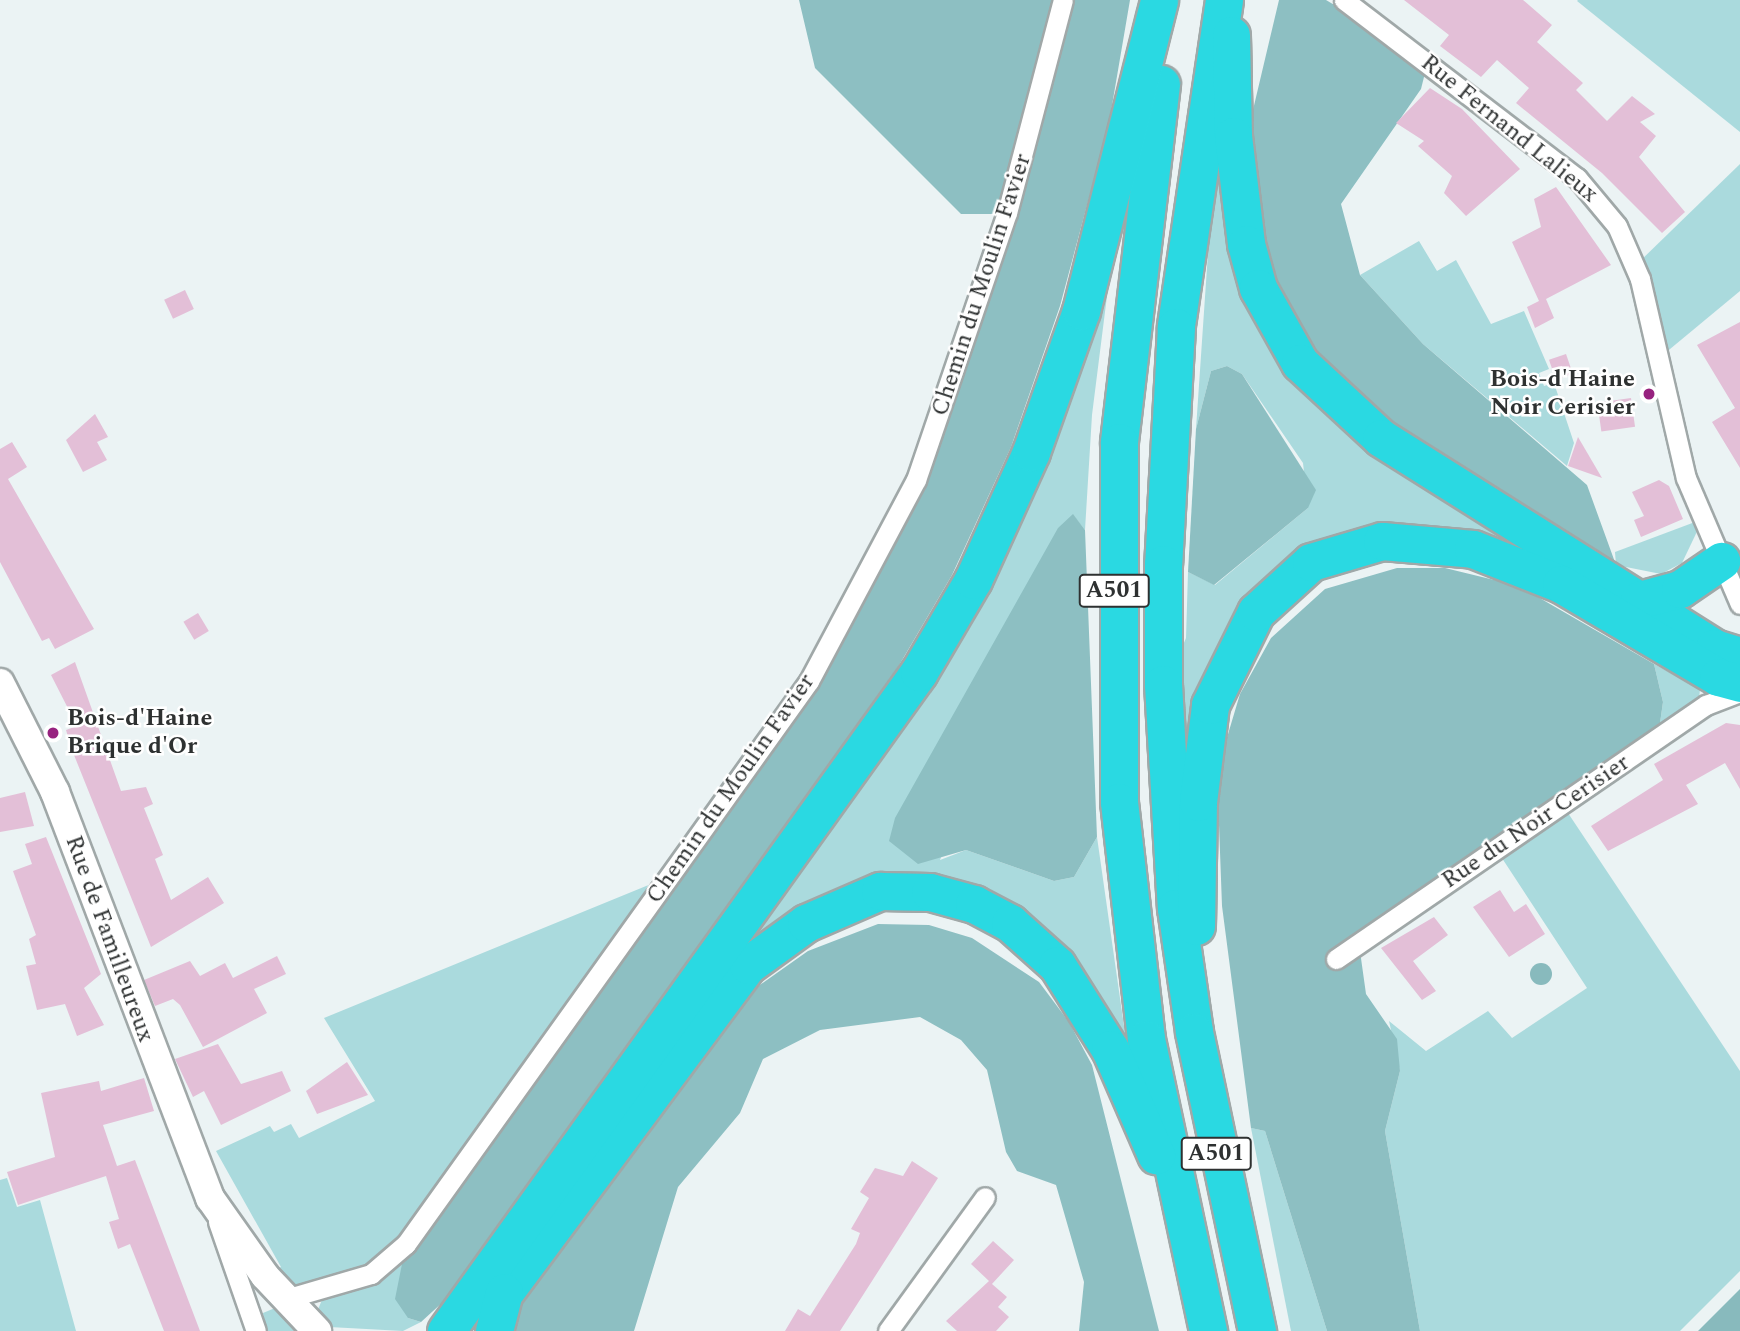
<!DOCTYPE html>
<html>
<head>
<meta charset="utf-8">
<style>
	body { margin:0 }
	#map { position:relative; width:1740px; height:1331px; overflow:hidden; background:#ebf3f4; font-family:Spectral,serif }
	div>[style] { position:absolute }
	.green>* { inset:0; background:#aadadd }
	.forest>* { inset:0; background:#8dbfc2 }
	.water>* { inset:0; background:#88babd }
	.round { border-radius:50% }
	.building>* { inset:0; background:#e3bfd7; transform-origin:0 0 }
	.roads { filter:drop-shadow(2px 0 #a0a8a8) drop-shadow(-2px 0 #a0a8a8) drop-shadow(0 2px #a0a8a8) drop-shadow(0 -2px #a0a8a8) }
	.street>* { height:19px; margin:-9.5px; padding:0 9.5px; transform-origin:9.5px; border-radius:9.5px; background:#fff }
	.secondary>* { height:28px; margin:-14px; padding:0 14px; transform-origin:14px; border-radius:14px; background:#fff }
	.highway>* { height:37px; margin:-18.5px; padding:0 18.5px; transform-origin:18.5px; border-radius:18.5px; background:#2ad9e2 }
	.dots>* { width:19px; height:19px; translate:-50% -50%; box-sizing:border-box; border:4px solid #fff; border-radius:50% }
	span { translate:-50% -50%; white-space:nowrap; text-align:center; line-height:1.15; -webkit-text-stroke:5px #fff; paint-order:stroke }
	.shield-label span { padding:2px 5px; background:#fff; border:2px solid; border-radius:5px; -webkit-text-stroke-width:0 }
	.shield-label { font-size:23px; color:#2e3131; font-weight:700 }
	.street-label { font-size:24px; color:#2e3131 }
	.poi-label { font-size:24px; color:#2e3131; font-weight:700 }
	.right { translate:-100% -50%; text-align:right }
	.left { translate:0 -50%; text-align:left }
</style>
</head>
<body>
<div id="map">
	<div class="green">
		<i style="clip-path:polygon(1740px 0,1740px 132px,1577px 1px,1578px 0)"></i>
		<i style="clip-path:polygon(1217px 121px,1569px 573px,1301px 552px,1188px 792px,1178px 657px,1186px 638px,1188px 572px,1215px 585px,1308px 508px,1303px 463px,1242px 374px,1227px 366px,1211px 371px,1196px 429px)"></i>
		<i style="clip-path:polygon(1740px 164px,1740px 291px,1658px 359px,1636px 265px)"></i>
		<i style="clip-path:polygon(1120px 193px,1092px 415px,1085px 530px,1073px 515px,940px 860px,966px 850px,1054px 881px,1074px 877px,1097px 837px,1132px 1082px,1066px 955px,877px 883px,697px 1007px,925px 679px)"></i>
		<i style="clip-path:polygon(1419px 241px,1437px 271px,1456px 260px,1491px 324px,1524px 311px,1549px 369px,1539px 373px,1544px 386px,1554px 383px,1574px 443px,1567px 466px,1423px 344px,1360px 275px)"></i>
		<i style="clip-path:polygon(1703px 519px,1682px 563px,1661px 574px,1616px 565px,1615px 552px)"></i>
		<i style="clip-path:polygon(1654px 664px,1700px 689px,1699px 700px,1659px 730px,1663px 702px)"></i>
		<i style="clip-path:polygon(1562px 804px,1740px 1071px,1740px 1271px,1680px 1331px,1420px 1331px,1385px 1131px,1400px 1071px,1389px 1021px,1426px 1051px,1488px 1011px,1512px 1038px,1587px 988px,1496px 849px)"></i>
		<i style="clip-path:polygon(673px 875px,408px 1318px,421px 1322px,403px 1331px,311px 1326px,327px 1288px,285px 1299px,265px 1276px,281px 1267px,216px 1151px,270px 1126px,274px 1132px,291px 1124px,299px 1138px,375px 1101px,324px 1018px)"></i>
		<i style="clip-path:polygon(1251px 1128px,1265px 1131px,1327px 1331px,1291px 1331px)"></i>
		<i style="clip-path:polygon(7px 1178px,17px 1207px,40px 1200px,76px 1331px,0 1331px,0 1180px)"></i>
		<i style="clip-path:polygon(275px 1308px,280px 1311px,306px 1331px,265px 1331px,263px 1313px)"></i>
	</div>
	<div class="forest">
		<i style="clip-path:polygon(799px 0,1130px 0,1109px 123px,1060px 306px,1011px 447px,952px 575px,898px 667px,455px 1291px,421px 1322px,408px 1318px,395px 1299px,406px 1244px,779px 729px,916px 480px,1007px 214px,961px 214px,815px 68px)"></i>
		<i style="clip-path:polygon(1279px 0,1326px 0,1428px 61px,1421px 89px,1341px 204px,1360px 275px,1423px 344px,1587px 485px,1616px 565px,1394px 434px,1335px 385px,1270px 285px,1248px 131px)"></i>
		<i style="clip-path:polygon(1227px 366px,1242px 374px,1316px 490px,1308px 508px,1214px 585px,1188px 572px,1196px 429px,1211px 371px)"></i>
		<i style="clip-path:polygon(1073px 514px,1085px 530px,1097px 837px,1074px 877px,1054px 881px,966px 850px,918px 864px,889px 841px,895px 818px,1058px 528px)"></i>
		<i style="clip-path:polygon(1397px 568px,1445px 568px,1519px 586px,1654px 664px,1663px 702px,1659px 730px,1359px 944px,1366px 994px,1397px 1039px,1400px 1071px,1385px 1131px,1420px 1331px,1327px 1331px,1265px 1131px,1251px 1128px,1222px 906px,1217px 771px,1240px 694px,1271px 638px,1325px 589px)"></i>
		<i style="clip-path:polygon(878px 924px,929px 925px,972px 938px,1039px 982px,1069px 1022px,1092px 1065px,1159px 1331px,1079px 1331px,1084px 1282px,1056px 1185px,1017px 1171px,1006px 1152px,987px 1070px,961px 1040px,920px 1017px,820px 1030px,763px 1059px,740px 1113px,678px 1187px,634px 1331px,513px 1331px,519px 1306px,750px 992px,808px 951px)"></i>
	</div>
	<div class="water">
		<i class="round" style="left:1530px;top:963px;width:22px;height:22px"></i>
		<i style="clip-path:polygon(1740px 1289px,1740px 1331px,1698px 1331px)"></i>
	</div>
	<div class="building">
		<i style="clip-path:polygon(1404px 0,1523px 0,1552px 25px,1537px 42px,1583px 83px,1576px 90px,1607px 121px,1632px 96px,1655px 114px,1640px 122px,1656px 136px,1639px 157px,1685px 212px,1662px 233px,1602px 173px,1516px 103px,1529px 88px,1497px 60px,1481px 77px,1440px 46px,1449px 35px)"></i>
		<i style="clip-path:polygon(1430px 88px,1462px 109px,1520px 169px,1466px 216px,1444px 193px,1452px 176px,1418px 146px,1424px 141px,1396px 123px)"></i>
		<i style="clip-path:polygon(1556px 187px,1611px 265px,1546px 299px,1554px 318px,1535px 328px,1527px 307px,1539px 301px,1512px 242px,1541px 227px,1534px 199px)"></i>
		<i style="left:185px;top:290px;width:21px;height:23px;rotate:65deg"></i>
		<i style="clip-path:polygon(1740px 322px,1740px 468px,1712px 422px,1735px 408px,1697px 345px)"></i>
		<i style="left:1566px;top:354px;width:21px;height:18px;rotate:71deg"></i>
		<i style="left:1631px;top:398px;width:29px;height:34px;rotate:82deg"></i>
		<i style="clip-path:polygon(95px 414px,108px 437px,97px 442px,107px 460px,83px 472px,66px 440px)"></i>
		<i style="clip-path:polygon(1578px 437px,1602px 478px,1568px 466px)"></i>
		<i style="clip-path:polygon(12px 442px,27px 467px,8px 479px,94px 629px,55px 649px,49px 638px,42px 641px,0 562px,0 449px)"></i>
		<i style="clip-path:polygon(1659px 480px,1669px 486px,1683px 519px,1641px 537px,1634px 520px,1644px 516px,1632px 492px)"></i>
		<i style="left:198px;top:613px;width:21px;height:17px;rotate:59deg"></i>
		<i style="clip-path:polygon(75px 662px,121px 791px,146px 787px,153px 804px,144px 808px,163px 855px,155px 859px,171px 900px,208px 877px,224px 903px,151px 947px,72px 750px,66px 730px,77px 726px,51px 675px)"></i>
		<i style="clip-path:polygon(1726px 723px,1740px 725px,1740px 789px,1725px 763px,1686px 785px,1698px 804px,1608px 851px,1591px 826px,1663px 780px,1654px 764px)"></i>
		<i style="clip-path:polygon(25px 792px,34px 826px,0 832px,0 798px)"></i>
		<i style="clip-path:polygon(46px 837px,101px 974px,84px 988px,104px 1025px,77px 1036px,65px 1004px,37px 1010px,26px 966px,36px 964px,29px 939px,36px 935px,13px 871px,32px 864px,25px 844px)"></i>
		<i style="clip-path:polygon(1500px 890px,1514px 912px,1526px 904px,1545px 934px,1509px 957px,1473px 907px)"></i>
		<i style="clip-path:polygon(1434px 917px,1448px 935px,1413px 961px,1436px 991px,1422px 1000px,1381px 948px)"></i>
		<i style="clip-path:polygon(277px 956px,286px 974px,254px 989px,267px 1013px,203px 1047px,180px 1005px,173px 999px,155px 1006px,144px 980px,190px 961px,200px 976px,225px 963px,233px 978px)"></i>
		<i style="clip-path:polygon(218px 1044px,241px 1084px,282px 1071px,291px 1091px,221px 1125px,204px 1091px,193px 1097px,175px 1059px)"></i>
		<i style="clip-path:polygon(347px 1062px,368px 1095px,317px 1114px,306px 1091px)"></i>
		<i style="clip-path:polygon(144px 1078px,154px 1111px,103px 1125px,117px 1166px,135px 1160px,200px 1331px,164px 1331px,130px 1244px,118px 1249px,109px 1222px,119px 1219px,106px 1176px,18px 1205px,7px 1172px,55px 1157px,41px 1093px,99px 1081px,101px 1091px)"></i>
		<i style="clip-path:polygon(912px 1161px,938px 1178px,840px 1331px,785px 1331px,798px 1309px,810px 1316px,856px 1244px,860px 1233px,851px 1229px,869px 1198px,860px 1192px,875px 1168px,903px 1176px)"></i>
		<i style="clip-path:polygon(993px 1241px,1014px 1260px,992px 1284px,1007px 1297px,998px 1307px,1009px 1317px,996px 1331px,957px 1331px,946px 1321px,989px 1281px,971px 1264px)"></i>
	</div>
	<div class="roads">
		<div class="street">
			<i style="left:1344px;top:0;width:293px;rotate:37.4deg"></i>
			<i style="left:1577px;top:178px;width:62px;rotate:50.2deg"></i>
			<i style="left:1617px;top:226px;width:58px;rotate:66.5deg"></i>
			<i style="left:1640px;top:279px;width:204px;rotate:77deg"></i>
			<i style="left:1686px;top:478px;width:137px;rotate:66.8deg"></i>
			<i style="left:1336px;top:959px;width:449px;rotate:-34.5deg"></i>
			<i style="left:1706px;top:705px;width:36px;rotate:-21deg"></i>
			<i style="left:218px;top:1222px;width:115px;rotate:70.8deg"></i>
			<i style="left:285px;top:1299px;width:90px;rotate:-16.2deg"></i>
			<i style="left:371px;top:1274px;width:46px;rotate:-40.6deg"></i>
			<i style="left:406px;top:1244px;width:692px;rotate:-54.4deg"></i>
			<i style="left:809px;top:681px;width:228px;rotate:-62deg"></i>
			<i style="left:916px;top:480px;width:282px;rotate:-71.2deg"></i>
			<i style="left:1007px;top:213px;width:220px;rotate:-75.3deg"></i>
			<i style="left:888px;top:1331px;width:165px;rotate:-54.1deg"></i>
		</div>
		<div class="secondary">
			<i style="left:0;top:683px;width:122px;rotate:63.2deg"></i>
			<i style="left:55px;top:792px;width:435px;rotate:69.1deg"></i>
			<i style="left:210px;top:1198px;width:95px;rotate:54.8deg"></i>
			<i style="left:265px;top:1276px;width:76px;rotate:46.6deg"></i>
		</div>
		<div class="highway">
			<i style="left:1224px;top:0;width:331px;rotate:98.4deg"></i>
			<i style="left:1176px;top:327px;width:237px;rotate:93.1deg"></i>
			<i style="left:1163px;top:564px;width:120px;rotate:90deg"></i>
			<i style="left:1163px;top:684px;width:224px;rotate:86.7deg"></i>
			<i style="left:1176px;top:908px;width:125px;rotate:81.7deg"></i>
			<i style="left:1194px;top:1032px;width:306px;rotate:78.1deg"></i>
			<i style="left:1231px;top:35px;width:101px;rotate:88.9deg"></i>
			<i style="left:1233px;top:136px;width:109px;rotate:83.1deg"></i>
			<i style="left:1246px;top:244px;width:46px;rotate:74.7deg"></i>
			<i style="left:1258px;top:288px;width:86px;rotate:60.8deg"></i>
			<i style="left:1300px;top:363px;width:110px;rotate:42.8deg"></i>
			<i style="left:1381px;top:438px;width:394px;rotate:32.2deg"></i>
			<i style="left:1714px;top:648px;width:27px;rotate:17deg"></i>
			<i style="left:1161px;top:84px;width:360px;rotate:96.7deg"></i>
			<i style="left:1119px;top:442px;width:360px;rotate:90deg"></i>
			<i style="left:1119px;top:802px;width:239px;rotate:83.5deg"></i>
			<i style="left:1146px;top:1039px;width:299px;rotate:78deg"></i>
			<i style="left:1639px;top:600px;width:42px;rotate:-15deg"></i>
			<i style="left:1680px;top:589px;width:50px;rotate:-34.3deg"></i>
			<i style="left:1196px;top:926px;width:124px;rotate:-89.1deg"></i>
			<i style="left:1198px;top:802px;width:98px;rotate:-82.9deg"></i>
			<i style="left:1210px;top:705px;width:104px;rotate:-63.7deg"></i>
			<i style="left:1256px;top:612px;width:74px;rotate:-42.3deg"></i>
			<i style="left:1311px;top:562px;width:74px;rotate:-16.5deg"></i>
			<i style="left:1382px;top:541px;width:91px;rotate:5deg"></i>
			<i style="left:1473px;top:549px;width:95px;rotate:21.7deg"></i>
			<i style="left:1561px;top:584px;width:182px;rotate:30.6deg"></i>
			<i style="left:1718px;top:677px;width:23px;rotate:15deg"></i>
			<i style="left:507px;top:1289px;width:404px;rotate:-53.4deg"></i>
			<i style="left:748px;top:965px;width:72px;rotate:-35.9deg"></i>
			<i style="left:806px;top:923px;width:81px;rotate:-23.4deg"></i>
			<i style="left:880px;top:891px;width:50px;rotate:1.1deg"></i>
			<i style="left:930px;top:892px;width:46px;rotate:15.3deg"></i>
			<i style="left:974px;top:904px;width:41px;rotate:27.8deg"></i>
			<i style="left:1010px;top:923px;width:63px;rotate:41.8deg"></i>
			<i style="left:1057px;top:965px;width:99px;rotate:57.8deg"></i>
			<i style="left:1110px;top:1049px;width:116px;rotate:66.5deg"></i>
			<i style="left:446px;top:1331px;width:811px;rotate:-54.33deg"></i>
			<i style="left:919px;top:672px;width:107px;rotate:-59.6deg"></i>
			<i style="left:973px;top:580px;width:141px;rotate:-65.6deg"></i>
			<i style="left:1031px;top:452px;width:150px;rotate:-70.5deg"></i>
			<i style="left:1081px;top:311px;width:321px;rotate:-75.9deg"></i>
			<i style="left:494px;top:1331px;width:40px;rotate:-75.6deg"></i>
		</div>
	</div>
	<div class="dots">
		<i style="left:1649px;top:394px;background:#97227f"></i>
		<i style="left:53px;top:733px;background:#97227f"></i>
	</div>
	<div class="shield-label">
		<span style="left:1114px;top:591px">A501</span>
		<span style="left:1216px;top:1154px">A501</span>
	</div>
	<div class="street-label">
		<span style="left:1509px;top:129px;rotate:39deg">Rue Fernand Lalieux</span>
		<span style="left:982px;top:285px;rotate:-72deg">Chemin du Moulin Favier</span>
		<span style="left:731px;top:789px;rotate:-55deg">Chemin du Moulin Favier</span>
		<span style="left:1536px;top:822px;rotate:-34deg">Rue du Noir Cerisier</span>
		<span style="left:109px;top:939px;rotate:70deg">Rue de Familleureux</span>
	</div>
	<div class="poi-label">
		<span class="right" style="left:1635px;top:394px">Bois-d'Haine<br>Noir Cerisier</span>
		<span class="left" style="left:67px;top:733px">Bois-d'Haine<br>Brique d'Or</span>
	</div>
</div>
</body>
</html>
